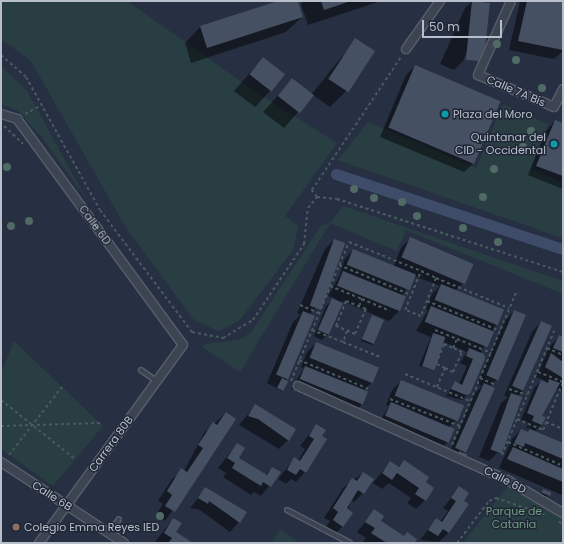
<!DOCTYPE html>
<html>
<head>
<meta charset="utf-8">
<style>
	body { margin:0 }
	#map { position:relative; width:564px; height:544px; overflow:hidden; background:#273042; font-family:Poppins,sans-serif }
	div>[style] { position:absolute }
	.green>* { inset:0; background:#293e42 }
	.shadow>* { inset:0; background:#0007 }
	.canal>* { height:11px; margin:-5.5px; padding:0 5.5px; transform-origin:5.5px; border-radius:5.5px; background:#3e4c6a }
	.building>* { inset:0; background:#465063; transform-origin:0 0 }
	.path>* { height:2px; margin-top:-1px; transform-origin:0; background:repeating-linear-gradient(90deg,#485a5f 0 3px,transparent 0 6px) }
	.roads { filter:drop-shadow(1px 0 #575e6c) drop-shadow(-1px 0 #575e6c) drop-shadow(0 1px #575e6c) drop-shadow(0 -1px #575e6c) }
	.lane>* { height:4px; margin:-2px; padding:0 2px; transform-origin:2px; border-radius:2px; background:#3c4351 }
	.street>* { height:8px; margin:-4px; padding:0 4px; transform-origin:4px; border-radius:4px; background:#3c4351 }
	.trees>* { width:8px; height:8px; margin:-4px; border-radius:50%; background:#4f6b63 }
	.dots>* { width:11px; height:11px; translate:-50% -50%; box-sizing:border-box; border:2px solid #202837; border-radius:50% }
	span { translate:-50% -50%; white-space:nowrap; text-align:center; line-height:1.15; -webkit-text-stroke:3px #202837; paint-order:stroke }
	.street-label { font-size:11px; color:#b9becb }
	.poi-label { font-size:11px; color:#b9becb }
	.left { translate:0 -50%; text-align:left }
	.right { translate:-100% -50%; text-align:right }
	.park-label { font-size:11px; color:#709b7e }
	.frame { position:absolute; inset:0; border:2px solid #b9becb; pointer-events:none }
	.scale { position:absolute; left:422px; top:20px; width:80px; height:18px; box-sizing:border-box; border:2px solid #b9becb; border-top:0; padding-left:5px; font-size:12px; line-height:14px; white-space:nowrap; color:#b9becb; -webkit-text-stroke:3px #202837; paint-order:stroke }
</style>
</head>
<body>
<div id="map">
	<div class="green">
		<i style="clip-path:polygon(1px 1px,127px 1px,250px 88px,337px 143px,285px 216px,298px 226px,293px 250px,239px 321px,218px 331px,193px 319px,125px 226px,31px 61px,1px 39px)"></i>
		<i style="clip-path:polygon(1px 66px,27px 91px,87px 200px,41px 136px,17px 110px,1px 104px)"></i>
		<i style="clip-path:polygon(503px 104px,548px 124px,531px 169px,563px 182px,563px 238px,338px 160px,368px 122px,476px 168px)"></i>
		<i style="clip-path:polygon(343px 206px,563px 281px,563px 294px,406px 230px,397px 251px,330px 223px,240px 372px,202px 347px,205px 344px,239px 340px,250px 334px,321px 226px,330px 223px)"></i>
		<i style="clip-path:polygon(14px 341px,103px 426px,53px 486px,1px 449px,1px 373px)"></i>
		<i style="clip-path:polygon(507px 487px,563px 518px,563px 543px,463px 543px)"></i>
		<i style="clip-path:polygon(280px 530px,299px 542px,298px 543px,271px 543px)"></i>
	</div>
	<div class="shadow">
		<i style="clip-path:polygon(282px 1px,296px 1px,302px 17px,286px 32px,191px 63px,185px 43px,200px 27px)"></i>
		<i style="clip-path:polygon(304px 1px,381px 1px,308px 25px,301px 4px)"></i>
		<i style="clip-path:polygon(472px 1px,489px 3px,463px 61px,454px 70px,440px 64px,465px 8px)"></i>
		<i style="clip-path:polygon(520px 1px,563px 1px,563px 51px,554px 59px,509px 50px)"></i>
		<i style="clip-path:polygon(356px 39px,346px 91px,330px 107px,313px 95px,284px 128px,263px 112px,292px 80px,311px 95px)"></i>
		<i style="clip-path:polygon(263px 58px,270px 91px,255px 107px,234px 91px)"></i>
		<i style="clip-path:polygon(415px 66px,500px 101px,474px 163px,464px 172px,380px 137px,406px 75px)"></i>
		<i style="clip-path:polygon(555px 121px,563px 124px,563px 189px,528px 175px,546px 131px)"></i>
		<i style="clip-path:polygon(410px 239px,463px 283px,455px 291px,496px 325px,480px 354px,469px 393px,462px 400px,446px 396px,455px 383px,459px 384px,467px 366px,460px 363px,467px 352px,442px 341px,430px 369px,419px 366px,431px 337px,416px 331px,428px 310px,426px 309px,432px 294px,440px 286px,414px 276px,402px 296px,399px 311px,389px 321px,342px 301px,329px 333px,322px 340px,314px 336px,326px 306px,334px 298px,328px 296px,340px 275px,344px 260px,353px 250px,393px 267px,401px 248px)"></i>
		<i style="clip-path:polygon(334px 240px,316px 308px,309px 315px,282px 391px,267px 383px,293px 322px,300px 315px,297px 313px,325px 249px)"></i>
		<i style="clip-path:polygon(514px 311px,497px 379px,490px 386px,467px 452px,447px 458px,475px 393px,482px 386px,477px 385px,505px 321px)"></i>
		<i style="clip-path:polygon(372px 316px,373px 344px,372px 345px,361px 341px)"></i>
		<i style="clip-path:polygon(541px 322px,523px 390px,517px 397px,498px 452px,489px 461px,479px 457px,501px 403px,508px 397px,504px 396px,532px 332px)"></i>
		<i style="clip-path:polygon(559px 337px,563px 338px,563px 391px,556px 389px,541px 416px,544px 417px,541px 425px,534px 432px,563px 444px,562px 495px,499px 468px,512px 439px,521px 430px,527px 433px,531px 429px,526px 428px,529px 423px,521px 420px,534px 388px,541px 381px,548px 382px,536px 377px,550px 346px)"></i>
		<i style="clip-path:polygon(316px 343px,372px 382px,363px 391px,367px 392px,361px 405px,352px 414px,291px 389px,304px 368px,301px 367px,307px 352px)"></i>
		<i style="clip-path:polygon(401px 381px,456px 420px,449px 427px,448px 442px,438px 451px,377px 426px,389px 406px,386px 405px,392px 390px)"></i>
		<i style="clip-path:polygon(255px 406px,288px 440px,279px 449px,239px 425px)"></i>
		<i style="clip-path:polygon(226px 413px,234px 419px,165px 521px,156px 515px,163px 504px,158px 501px,172px 479px,184px 471px,204px 433px)"></i>
		<i style="clip-path:polygon(316px 426px,324px 431px,305px 472px,296px 482px,291px 479px,286px 484px,278px 479px,294px 459px,298px 461px,305px 449px,300px 446px)"></i>
		<i style="clip-path:polygon(237px 444px,238px 458px,265px 475px,272px 468px,279px 473px,261px 496px,254px 492px,251px 495px,223px 477px,226px 473px,218px 468px)"></i>
		<i style="clip-path:polygon(404px 461px,424px 483px,425px 500px,416px 509px,407px 503px,411px 498px,389px 483px,382px 489px,373px 483px,390px 462px,398px 467px)"></i>
		<i style="clip-path:polygon(363px 473px,363px 493px,354px 502px,351px 500px,343px 526px,333px 536px,324px 530px,330px 521px,324px 518px,343px 488px)"></i>
		<i style="clip-path:polygon(206px 488px,239px 522px,230px 532px,200px 510px,190px 508px)"></i>
		<i style="clip-path:polygon(459px 488px,462px 501px,468px 504px,448px 533px,439px 542px,420px 540px,436px 519px,440px 522px,448px 511px,443px 508px)"></i>
		<i style="clip-path:polygon(543px 490px,549px 492px,547px 497px,540px 494px)"></i>
		<i style="clip-path:polygon(374px 511px,380px 521px,413px 543px,363px 542px,366px 538px,357px 532px)"></i>
		<i style="clip-path:polygon(173px 519px,175px 533px,191px 543px,155px 542px)"></i>
	</div>
	<div class="canal">
		<i style="left:336px;top:174px;width:239px;rotate:18.3deg"></i>
	</div>
	<div class="building">
		<i style="clip-path:polygon(278px 1px,298px 1px,303px 17px,207px 48px,200px 26px)"></i>
		<i style="clip-path:polygon(321px 1px,351px 1px,324px 10px)"></i>
		<i style="left:472px;top:1px;width:18px;height:59px;rotate:6deg"></i>
		<i style="clip-path:polygon(527px 1px,563px 1px,563px 50px,518px 41px)"></i>
		<i style="left:355px;top:38px;width:24px;height:49px;rotate:33deg"></i>
		<i style="left:263px;top:57px;width:28px;height:22px;rotate:38deg"></i>
		<i style="left:415px;top:65px;width:93px;height:68px;rotate:23deg"></i>
		<i style="left:292px;top:78px;width:28px;height:23px;rotate:38deg"></i>
		<i style="clip-path:polygon(555px 120px,563px 123px,563px 176px,536px 166px)"></i>
		<i style="left:410px;top:237px;width:69px;height:22px;rotate:23deg"></i>
		<i style="left:334px;top:239px;width:12px;height:71px;rotate:20deg"></i>
		<i style="left:353px;top:249px;width:68px;height:17px;rotate:22deg"></i>
		<i style="left:343px;top:271px;width:68px;height:16px;rotate:22deg"></i>
		<i style="left:441px;top:284px;width:68px;height:17px;rotate:22deg"></i>
		<i style="left:332px;top:298px;width:12px;height:35px;rotate:24deg"></i>
		<i style="left:431px;top:306px;width:68px;height:17px;rotate:22deg"></i>
		<i style="left:514px;top:310px;width:13px;height:71px;rotate:23deg"></i>
		<i style="left:303px;top:311px;width:13px;height:69px;rotate:23deg"></i>
		<i style="left:372px;top:315px;width:13px;height:26px;rotate:23deg"></i>
		<i style="left:541px;top:321px;width:12px;height:71px;rotate:24deg"></i>
		<i style="left:433px;top:333px;width:13px;height:35px;rotate:18deg"></i>
		<i style="clip-path:polygon(559px 335px,563px 337px,563px 352px,553px 348px)"></i>
		<i style="left:316px;top:342px;width:68px;height:17px;rotate:22deg"></i>
		<i style="clip-path:polygon(469px 348px,484px 354px,485px 359px,470px 394px,466px 395px,451px 389px,455px 381px,462px 385px,473px 359px,466px 356px)"></i>
		<i style="clip-path:polygon(551px 353px,563px 362px,563px 378px,545px 367px)"></i>
		<i style="left:305px;top:366px;width:68px;height:14px;rotate:22deg"></i>
		<i style="left:282px;top:378px;width:7px;height:11px;rotate:27deg"></i>
		<i style="clip-path:polygon(549px 379px,560px 383px,542px 416px,546px 417px,542px 425px,532px 421px,534px 416px,527px 413px,541px 380px,548px 383px)"></i>
		<i style="left:401px;top:380px;width:68px;height:17px;rotate:22deg"></i>
		<i style="left:484px;top:383px;width:12px;height:71px;rotate:24deg"></i>
		<i style="left:511px;top:393px;width:12px;height:60px;rotate:20deg"></i>
		<i style="left:391px;top:402px;width:69px;height:15px;rotate:23deg"></i>
		<i style="clip-path:polygon(255px 404px,296px 429px,289px 441px,258px 419px,248px 416px)"></i>
		<i style="clip-path:polygon(226px 412px,236px 419px,175px 512px,165px 506px,172px 495px,167px 491px,181px 468px,187px 472px,203px 448px,198px 445px,213px 422px,217px 425px)"></i>
		<i style="clip-path:polygon(316px 424px,326px 430px,322px 436px,327px 439px,306px 473px,300px 469px,296px 475px,287px 470px,294px 457px,300px 461px,314px 439px,309px 436px)"></i>
		<i style="clip-path:polygon(521px 429px,528px 432px,530px 429px,563px 443px,563px 459px,525px 443px,524px 447px,514px 443px)"></i>
		<i style="clip-path:polygon(237px 443px,245px 448px,239px 458px,267px 475px,272px 467px,281px 472px,271px 487px,263px 482px,261px 486px,232px 468px,235px 463px,227px 458px)"></i>
		<i style="clip-path:polygon(513px 447px,563px 469px,563px 482px,507px 459px)"></i>
		<i style="left:459px;top:451px;width:9px;height:4px;rotate:21deg"></i>
		<i style="clip-path:polygon(404px 460px,429px 477px,426px 482px,434px 488px,426px 501px,415px 494px,419px 488px,397px 473px,392px 480px,382px 473px,390px 461px,399px 467px)"></i>
		<i style="clip-path:polygon(363px 472px,374px 479px,364px 494px,358px 490px,347px 508px,353px 513px,343px 527px,333px 520px,338px 512px,333px 508px,352px 478px,357px 481px)"></i>
		<i style="clip-path:polygon(459px 486px,469px 493px,464px 501px,469px 504px,449px 533px,443px 529px,438px 536px,428px 530px,436px 518px,442px 522px,456px 501px,451px 498px)"></i>
		<i style="clip-path:polygon(205px 487px,247px 512px,240px 523px,209px 501px,208px 504px,198px 498px)"></i>
		<i style="left:543px;top:489px;width:9px;height:4px;rotate:21deg"></i>
		<i style="clip-path:polygon(374px 509px,384px 516px,381px 521px,404px 536px,407px 532px,417px 539px,415px 543px,387px 543px,371px 533px,375px 528px,365px 522px)"></i>
		<i style="clip-path:polygon(173px 518px,182px 523px,176px 532px,193px 543px,169px 542px,172px 538px,164px 533px)"></i>
	</div>
	<div class="path">
		<i style="left:1px;top:55px;width:33px;rotate:41deg"></i>
		<i style="left:26px;top:77px;width:152px;rotate:60.9deg"></i>
		<i style="left:100px;top:210px;width:153px;rotate:53deg"></i>
		<i style="left:192px;top:332px;width:32px;rotate:11deg"></i>
		<i style="left:223px;top:338px;width:35px;rotate:-31deg"></i>
		<i style="left:253px;top:320px;width:92px;rotate:-56.1deg"></i>
		<i style="left:304px;top:244px;width:36px;rotate:-84deg"></i>
		<i style="left:308px;top:208px;width:14px;rotate:-51deg"></i>
		<i style="left:317px;top:197px;width:20px;rotate:6deg"></i>
		<i style="left:337px;top:199px;width:237px;rotate:17.9deg"></i>
		<i style="left:25px;top:114px;width:18px;rotate:-29deg"></i>
		<i style="left:4px;top:126px;width:26px;rotate:43deg"></i>
		<i style="left:317px;top:197px;width:9px;rotate:-126deg"></i>
		<i style="left:312px;top:190px;width:160px;rotate:-56.2deg"></i>
		<i style="left:339px;top:265px;width:78px;rotate:22.6deg"></i>
		<i style="left:421px;top:271px;width:17px;rotate:25deg"></i>
		<i style="left:436px;top:278px;width:41px;rotate:111.5deg"></i>
		<i style="left:421px;top:316px;width:17px;rotate:-159deg"></i>
		<i style="left:405px;top:310px;width:42px;rotate:-67.7deg"></i>
		<i style="left:436px;top:278px;width:79px;rotate:22.3deg"></i>
		<i style="left:330px;top:286px;width:35px;rotate:22deg"></i>
		<i style="left:346px;top:301px;width:22px;rotate:22deg"></i>
		<i style="left:366px;top:309px;width:27px;rotate:114deg"></i>
		<i style="left:355px;top:334px;width:21px;rotate:-157deg"></i>
		<i style="left:336px;top:326px;width:27px;rotate:-68deg"></i>
		<i style="left:427px;top:301px;width:79px;rotate:22.3deg"></i>
		<i style="left:300px;top:305px;width:21px;rotate:23deg"></i>
		<i style="left:359px;top:306px;width:8px;rotate:-67deg"></i>
		<i style="left:362px;top:299px;width:30px;rotate:23deg"></i>
		<i style="left:312px;top:330px;width:33px;rotate:21deg"></i>
		<i style="left:435px;top:330px;width:24px;rotate:22deg"></i>
		<i style="left:347px;top:331px;width:12px;rotate:110deg"></i>
		<i style="left:343px;top:342px;width:40px;rotate:22deg"></i>
		<i style="left:547px;top:348px;width:17px;rotate:24deg"></i>
		<i style="left:299px;top:360px;width:76px;rotate:22.5deg"></i>
		<i style="left:445px;top:368px;width:9px;rotate:27deg"></i>
		<i style="left:453px;top:372px;width:22px;rotate:-66deg"></i>
		<i style="left:462px;top:352px;width:10px;rotate:-156deg"></i>
		<i style="left:405px;top:374px;width:70px;rotate:22.6deg"></i>
		<i style="left:480px;top:378px;width:17px;rotate:24deg"></i>
		<i style="left:291px;top:381px;width:151px;rotate:-67.4deg"></i>
		<i style="left:349px;top:242px;width:78px;rotate:21.9deg"></i>
		<i style="left:437px;top:387px;width:21px;rotate:-67deg"></i>
		<i style="left:445px;top:368px;width:10px;rotate:-156deg"></i>
		<i style="left:436px;top:364px;width:22px;rotate:-68deg"></i>
		<i style="left:444px;top:344px;width:10px;rotate:24deg"></i>
		<i style="left:453px;top:348px;width:10px;rotate:-66deg"></i>
		<i style="left:457px;top:339px;width:37px;rotate:22deg"></i>
		<i style="left:509px;top:389px;width:19px;rotate:18deg"></i>
		<i style="left:390px;top:399px;width:75px;rotate:21.1deg"></i>
		<i style="left:1px;top:400px;width:95px;rotate:38.6deg"></i>
		<i style="left:517px;top:419px;width:28px;rotate:23deg"></i>
		<i style="left:543px;top:430px;width:52px;rotate:-67.4deg"></i>
		<i style="left:563px;top:382px;width:27px;rotate:-158deg"></i>
		<i style="left:546px;top:422px;width:18px;rotate:22deg"></i>
		<i style="left:1px;top:426px;width:99px;rotate:-1.7deg"></i>
		<i style="left:508px;top:442px;width:60px;rotate:23.6deg"></i>
		<i style="left:452px;top:445px;width:165px;rotate:-67.2deg"></i>
		<i style="left:9px;top:455px;width:86px;rotate:-52.1deg"></i>
		<i style="left:502px;top:455px;width:137px;rotate:-67.2deg"></i>
		<i style="left:559px;top:521px;width:6px;rotate:51deg"></i>
		<i style="left:457px;top:543px;width:53px;rotate:-52.7deg"></i>
		<i style="left:489px;top:501px;width:8px;rotate:-23deg"></i>
		<i style="left:496px;top:498px;width:53px;rotate:18.8deg"></i>
	</div>
	<div class="roads">
		<div class="lane">
			<i style="left:141px;top:370px;width:19px;rotate:35deg"></i>
			<i style="left:287px;top:510px;width:71px;rotate:27.6deg"></i>
			<i style="left:109px;top:533px;width:17px;rotate:-54deg"></i>
		</div>
		<div class="street">
			<i style="left:511px;top:1px;width:81px;rotate:114deg"></i>
			<i style="left:478px;top:75px;width:82px;rotate:22.8deg"></i>
			<i style="left:554px;top:107px;width:20px;rotate:-63deg"></i>
			<i style="left:406px;top:49px;width:59px;rotate:-54.7deg"></i>
			<i style="left:1px;top:114px;width:17px;rotate:17deg"></i>
			<i style="left:17px;top:119px;width:280px;rotate:53.7deg"></i>
			<i style="left:183px;top:345px;width:245px;rotate:126deg"></i>
			<i style="left:298px;top:386px;width:231px;rotate:24.2deg"></i>
			<i style="left:509px;top:481px;width:63px;rotate:30.7deg"></i>
			<i style="left:1px;top:462px;width:147px;rotate:33.4deg"></i>
		</div>
	</div>
	<div class="trees">
		<i style="left:497px;top:44px"></i>
		<i style="left:516px;top:60px"></i>
		<i style="left:542px;top:88px"></i>
		<i style="left:531px;top:131px"></i>
		<i style="left:523px;top:147px"></i>
		<i style="left:7px;top:167px"></i>
		<i style="left:494px;top:169px"></i>
		<i style="left:354px;top:189px"></i>
		<i style="left:483px;top:197px"></i>
		<i style="left:374px;top:198px"></i>
		<i style="left:402px;top:202px"></i>
		<i style="left:417px;top:216px"></i>
		<i style="left:29px;top:221px"></i>
		<i style="left:11px;top:226px"></i>
		<i style="left:463px;top:228px"></i>
		<i style="left:498px;top:242px"></i>
		<i style="left:160px;top:516px"></i>
	</div>
	<div class="dots">
		<i style="left:445px;top:114px;background:#0f9aa8"></i>
		<i style="left:554px;top:144px;background:#0f9aa8"></i>
		<i style="left:16px;top:527px;background:#8d6e63"></i>
	</div>
	<div class="street-label">
		<span style="left:516px;top:91px;rotate:23deg">Calle 7A Bis</span>
		<span style="left:95px;top:225px;rotate:54deg">Calle 6D</span>
		<span style="left:111px;top:444px;rotate:-54deg">Carrera 80B</span>
		<span style="left:505px;top:480px;rotate:27deg">Calle 6D</span>
		<span style="left:52px;top:496px;rotate:33deg">Calle 6B</span>
	</div>
	<div class="poi-label">
		<span class="left" style="left:453px;top:114px">Plaza del Moro</span>
		<span class="right" style="left:546px;top:144px">Quintanar del<br>CID - Occidental</span>
		<span class="left" style="left:24px;top:527px">Colegio Emma Reyes IED</span>
	</div>
	<div class="park-label">
		<span style="left:514px;top:518px">Parque de<br>Catania</span>
	</div>
	<div class="frame"></div>
	<div class="scale">50 m</div>
</div>
</body>
</html>
